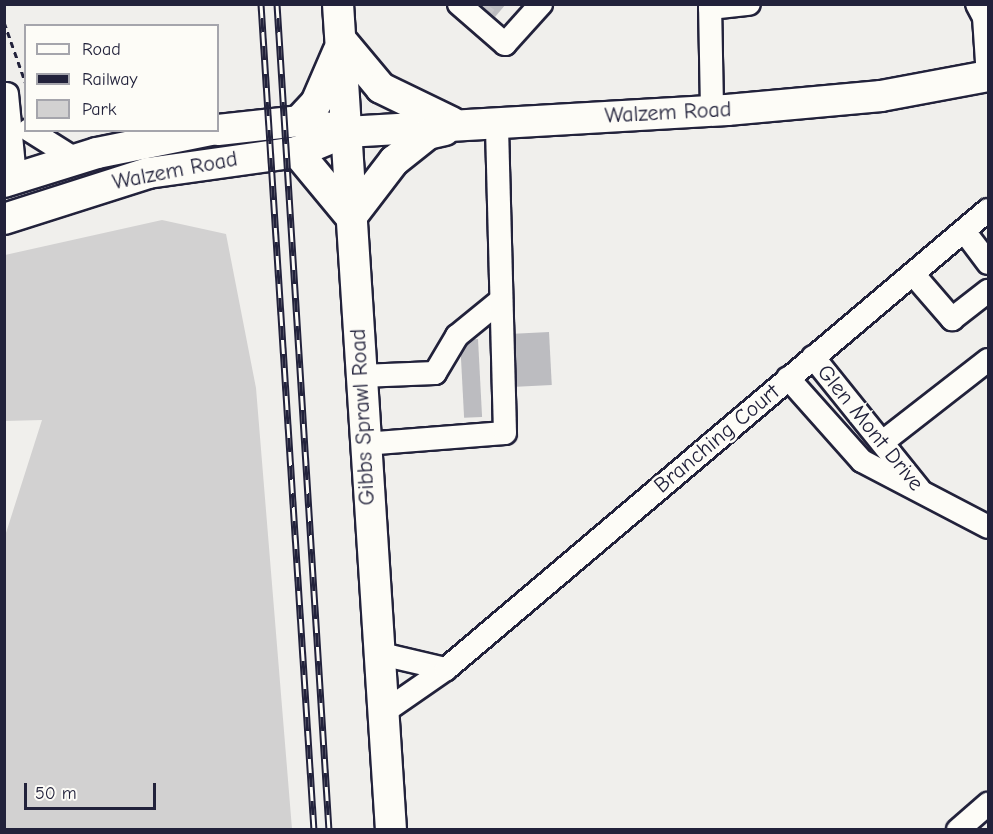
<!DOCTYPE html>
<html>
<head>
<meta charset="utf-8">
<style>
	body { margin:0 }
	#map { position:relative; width:993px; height:834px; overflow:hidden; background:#f0efec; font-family:"Comic Neue",sans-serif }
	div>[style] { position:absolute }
	.green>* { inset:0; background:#d2d1d1 }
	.building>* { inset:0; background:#bcbcc0; transform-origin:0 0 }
	.minor-tunnel>* { height:22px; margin-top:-11px; transform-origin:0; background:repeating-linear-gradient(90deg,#c7c6c9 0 22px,transparent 0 33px) }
	.path>* { height:3px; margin-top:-1.5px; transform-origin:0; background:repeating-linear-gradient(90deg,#22223b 0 6px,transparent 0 10.5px) }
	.roads { filter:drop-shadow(2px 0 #22223b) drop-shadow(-2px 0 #22223b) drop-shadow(0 2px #22223b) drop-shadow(0 -2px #22223b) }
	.minor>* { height:22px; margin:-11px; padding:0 11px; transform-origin:11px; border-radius:11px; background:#fdfcf7 }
	.major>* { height:30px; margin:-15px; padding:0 15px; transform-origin:15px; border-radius:15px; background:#fdfcf7 }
	.rail>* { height:7px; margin-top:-3.5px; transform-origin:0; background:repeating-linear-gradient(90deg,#fdfcf7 0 14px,#22223b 0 28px); box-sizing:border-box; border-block:2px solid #22223b }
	span { translate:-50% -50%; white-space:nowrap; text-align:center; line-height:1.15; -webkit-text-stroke:5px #fdfcf7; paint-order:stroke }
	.street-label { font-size:22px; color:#22223b }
	.frame { position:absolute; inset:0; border:6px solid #22223b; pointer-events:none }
	.legend { position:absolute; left:24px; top:24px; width:195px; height:108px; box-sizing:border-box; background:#fdfcf7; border:2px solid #a5a5ac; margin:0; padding:8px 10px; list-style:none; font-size:18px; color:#22223b }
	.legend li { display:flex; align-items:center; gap:12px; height:30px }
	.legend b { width:30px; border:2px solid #a5a5ac }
	.scale { position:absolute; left:24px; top:783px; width:132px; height:27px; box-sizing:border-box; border:3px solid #22223b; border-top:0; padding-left:8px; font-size:18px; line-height:21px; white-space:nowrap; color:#22223b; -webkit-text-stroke:4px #fdfcf7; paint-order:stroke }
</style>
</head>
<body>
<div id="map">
	<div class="green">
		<i style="clip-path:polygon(162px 220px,226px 234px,256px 388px,292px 829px,5px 829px,5px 536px,42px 420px,5px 421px,5px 255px)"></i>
	</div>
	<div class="building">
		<i style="clip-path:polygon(480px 4px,506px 4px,495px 17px)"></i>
		<i style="left:549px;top:332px;width:53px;height:35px;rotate:87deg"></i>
		<i style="left:478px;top:339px;width:78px;height:18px;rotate:87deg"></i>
	</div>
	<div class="minor-tunnel">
		<i style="left:483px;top:7px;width:4px;rotate:-56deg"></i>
	</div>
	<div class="path">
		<i style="left:4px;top:22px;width:66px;rotate:70.5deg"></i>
	</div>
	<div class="roads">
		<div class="minor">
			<i style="left:459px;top:4px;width:61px;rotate:41deg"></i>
			<i style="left:505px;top:44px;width:54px;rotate:-48deg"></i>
			<i style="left:710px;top:4px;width:107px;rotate:88.9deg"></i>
			<i style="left:977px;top:4px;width:15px;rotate:62deg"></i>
			<i style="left:984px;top:17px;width:60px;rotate:86.2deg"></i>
			<i style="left:710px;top:8px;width:39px;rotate:-6deg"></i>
			<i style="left:7px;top:94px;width:83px;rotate:84.5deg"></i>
			<i style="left:29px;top:130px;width:54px;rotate:32.2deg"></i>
			<i style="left:964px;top:231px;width:40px;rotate:53deg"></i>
			<i style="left:913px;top:274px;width:60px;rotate:49.1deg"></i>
			<i style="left:952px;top:319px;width:46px;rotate:-37.9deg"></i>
			<i style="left:813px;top:357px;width:169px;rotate:51.2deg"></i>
			<i style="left:361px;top:376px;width:74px;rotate:-2.3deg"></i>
			<i style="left:435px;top:373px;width:43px;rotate:-59.3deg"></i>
			<i style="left:457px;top:336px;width:57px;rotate:-39.3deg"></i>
			<i style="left:788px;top:378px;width:111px;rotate:48.3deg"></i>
			<i style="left:862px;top:461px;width:142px;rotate:27.6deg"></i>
			<i style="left:884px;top:441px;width:132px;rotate:-37.9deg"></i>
			<i style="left:364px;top:444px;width:141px;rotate:-4.5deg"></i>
			<i style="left:505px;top:433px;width:307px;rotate:-91.5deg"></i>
			<i style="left:377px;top:653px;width:71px;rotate:13.1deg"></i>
			<i style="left:384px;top:712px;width:75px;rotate:-34.7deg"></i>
			<i style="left:446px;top:669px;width:710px;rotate:-40.26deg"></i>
			<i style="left:958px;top:830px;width:40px;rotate:-41deg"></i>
		</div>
		<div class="major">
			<i style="left:338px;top:4px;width:828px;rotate:86.33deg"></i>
			<i style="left:341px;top:40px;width:62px;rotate:50.2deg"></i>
			<i style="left:381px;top:88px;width:78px;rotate:25.9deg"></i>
			<i style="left:299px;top:121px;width:25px;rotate:-47deg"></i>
			<i style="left:316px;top:103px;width:56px;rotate:-66.7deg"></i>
			<i style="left:218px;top:130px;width:81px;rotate:-6.3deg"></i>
			<i style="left:299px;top:121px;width:48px;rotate:13.2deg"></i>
			<i style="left:346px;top:132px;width:382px;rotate:-3.3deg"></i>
			<i style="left:727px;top:110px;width:155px;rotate:-5.2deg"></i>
			<i style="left:881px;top:96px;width:109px;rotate:-10.6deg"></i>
			<i style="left:297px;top:152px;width:85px;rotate:50.3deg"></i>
			<i style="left:4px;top:182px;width:97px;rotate:-17.3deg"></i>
			<i style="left:97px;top:153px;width:116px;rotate:-11.4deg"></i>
			<i style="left:351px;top:217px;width:71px;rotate:-52.5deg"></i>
			<i style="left:394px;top:161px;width:43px;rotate:-38.5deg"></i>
			<i style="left:428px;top:134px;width:17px;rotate:-13deg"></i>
			<i style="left:4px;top:219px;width:151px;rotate:-17.7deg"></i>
			<i style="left:148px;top:173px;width:150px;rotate:-8deg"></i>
			<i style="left:297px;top:152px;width:53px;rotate:-22.2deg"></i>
		</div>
	</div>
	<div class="rail">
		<i style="left:261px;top:4px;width:828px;rotate:86.33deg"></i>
		<i style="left:277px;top:4px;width:828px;rotate:86.4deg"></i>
	</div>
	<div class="street-label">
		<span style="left:668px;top:113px;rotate:-3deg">Walzem Road</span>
		<span style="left:175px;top:171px;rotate:-11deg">Walzem Road</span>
		<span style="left:363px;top:417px;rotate:-93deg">Gibbs Sprawl Road</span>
		<span style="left:870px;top:428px;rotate:51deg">Glen Mont Drive</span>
		<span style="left:717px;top:439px;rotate:-40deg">Branching Court</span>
	</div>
	<div class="frame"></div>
	<ul class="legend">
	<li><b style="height:8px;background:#fdfcf7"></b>Road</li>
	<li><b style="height:8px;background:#22223b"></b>Railway</li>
	<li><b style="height:16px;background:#d2d1d1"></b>Park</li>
	</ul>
	<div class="scale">50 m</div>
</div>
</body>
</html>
